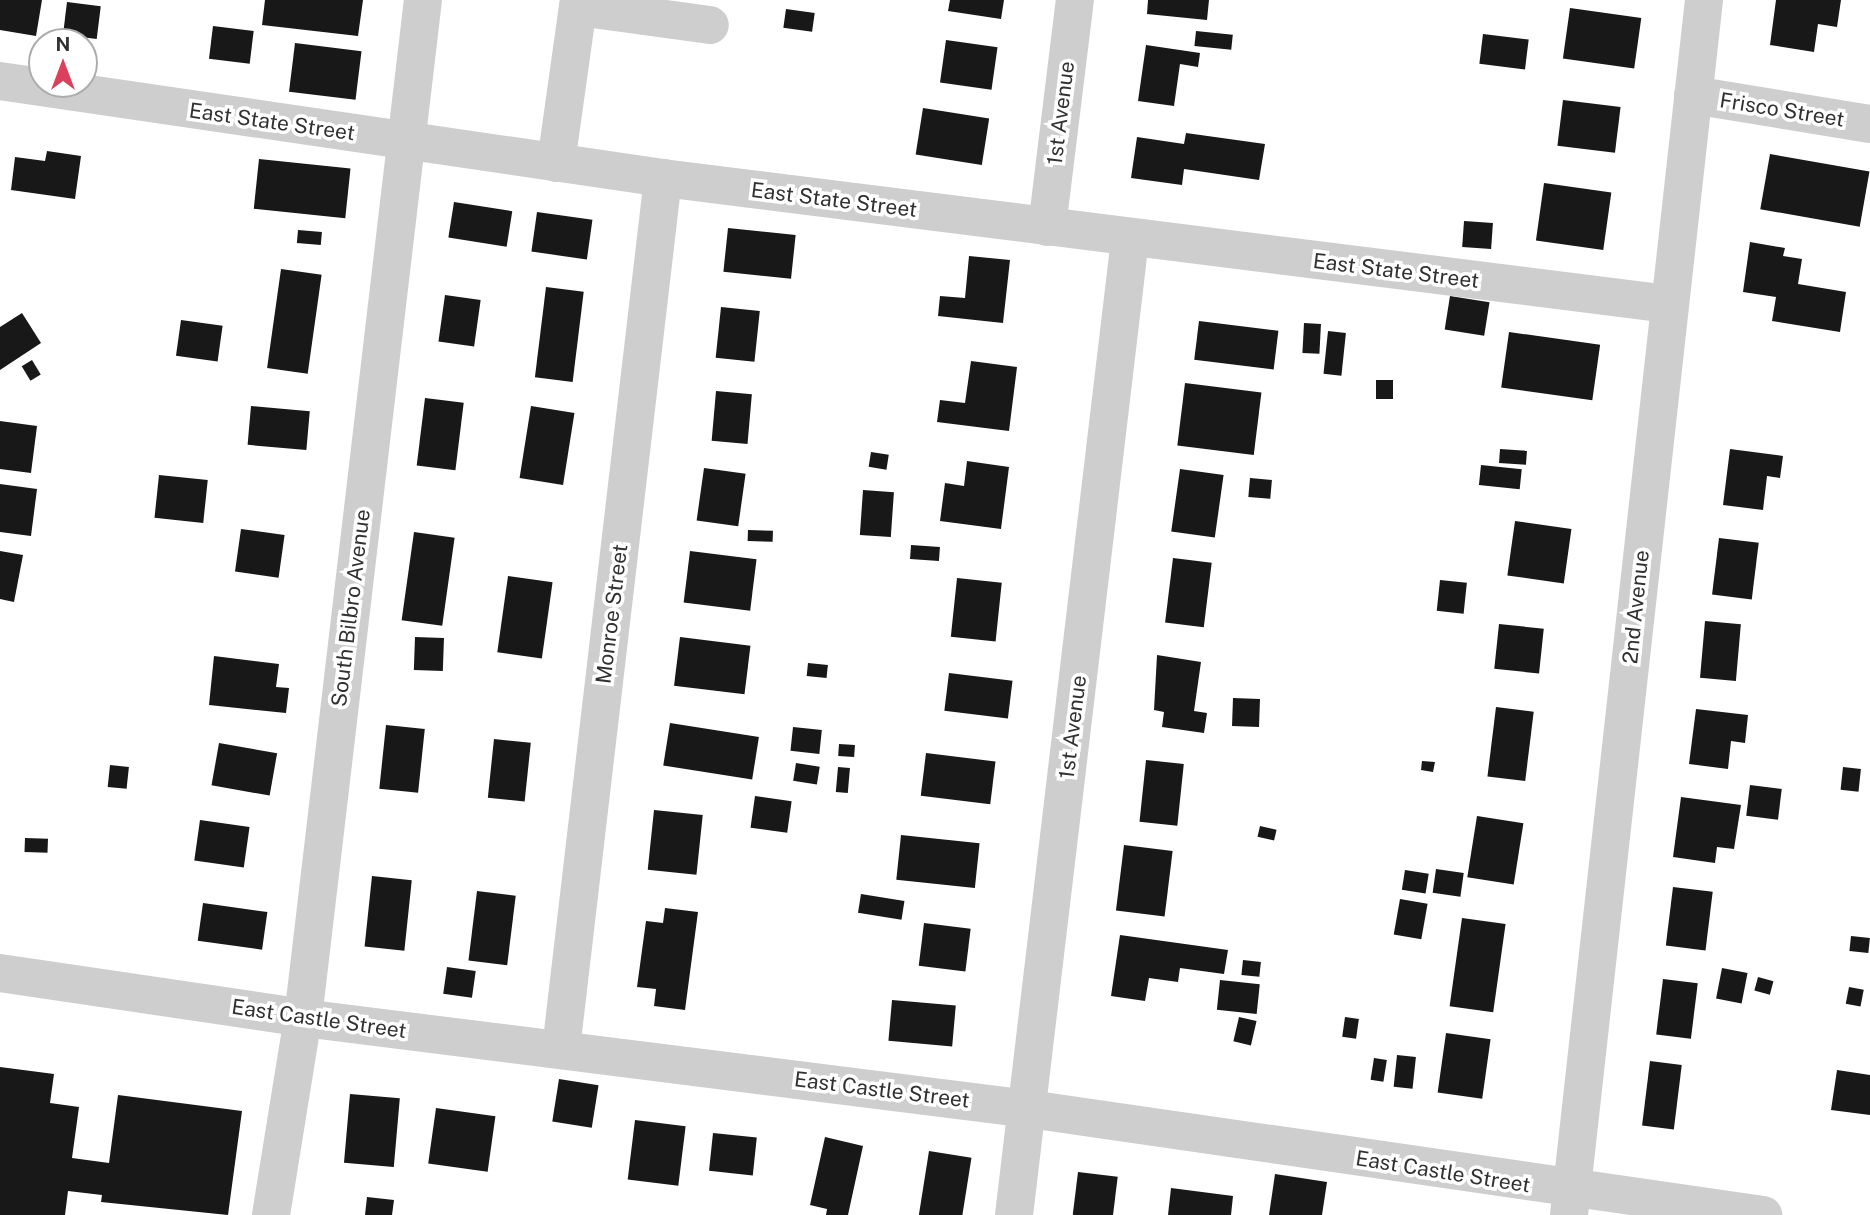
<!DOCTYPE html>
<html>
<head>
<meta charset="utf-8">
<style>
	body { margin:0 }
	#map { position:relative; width:1870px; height:1215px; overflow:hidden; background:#fff; font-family:"Public Sans",sans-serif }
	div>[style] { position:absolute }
	.building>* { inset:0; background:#181818; transform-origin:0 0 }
	.minor>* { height:38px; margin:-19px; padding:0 19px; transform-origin:19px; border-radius:19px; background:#cecece }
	span { translate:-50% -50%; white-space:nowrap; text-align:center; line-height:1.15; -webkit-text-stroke:7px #fff; paint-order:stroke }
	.street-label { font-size:21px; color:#313131 }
	.north { position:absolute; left:28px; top:28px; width:70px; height:70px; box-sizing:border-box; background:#fff; border:2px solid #adadad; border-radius:50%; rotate:0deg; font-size:19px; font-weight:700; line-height:28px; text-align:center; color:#313131 }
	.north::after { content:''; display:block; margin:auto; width:24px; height:32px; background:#db405d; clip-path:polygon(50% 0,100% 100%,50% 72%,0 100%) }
</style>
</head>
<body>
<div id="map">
	<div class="building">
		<i style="clip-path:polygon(0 0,42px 0,36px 36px,0 30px)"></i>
		<i style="clip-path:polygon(265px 0,363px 0,358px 36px,262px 25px)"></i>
		<i style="clip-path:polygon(950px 0,1004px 0,1001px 19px,948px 11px)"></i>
		<i style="clip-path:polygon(1148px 0,1209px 0,1207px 20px,1147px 14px)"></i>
		<i style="clip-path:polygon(1776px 0,1841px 0,1837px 27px,1818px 24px,1814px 52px,1770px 45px)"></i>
		<i style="left:67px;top:2px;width:34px;height:33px;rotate:7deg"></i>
		<i style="left:1570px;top:8px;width:72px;height:51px;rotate:8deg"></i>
		<i style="left:786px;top:9px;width:29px;height:19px;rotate:8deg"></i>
		<i style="left:213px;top:26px;width:41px;height:33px;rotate:7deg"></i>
		<i style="left:1196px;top:31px;width:37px;height:15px;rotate:6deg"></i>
		<i style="left:1483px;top:34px;width:46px;height:30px;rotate:7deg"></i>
		<i style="left:946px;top:40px;width:52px;height:43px;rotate:8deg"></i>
		<i style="left:295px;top:43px;width:67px;height:49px;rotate:7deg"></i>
		<i style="clip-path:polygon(1146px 45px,1200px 53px,1198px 67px,1180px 64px,1174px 106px,1138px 101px)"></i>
		<i style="left:1563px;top:100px;width:58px;height:46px;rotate:7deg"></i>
		<i style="left:923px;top:108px;width:67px;height:47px;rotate:9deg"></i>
		<i style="clip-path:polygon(1186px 133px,1265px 144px,1259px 180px,1184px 169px,1182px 185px,1131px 178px,1137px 137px,1184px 144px)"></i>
		<i style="clip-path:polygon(47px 151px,81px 156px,75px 199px,11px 190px,15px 157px,45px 161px)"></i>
		<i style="left:1770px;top:154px;width:101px;height:56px;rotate:10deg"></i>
		<i style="left:259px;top:159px;width:92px;height:50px;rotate:6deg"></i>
		<i style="left:1544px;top:183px;width:68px;height:58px;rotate:8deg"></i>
		<i style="left:454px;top:202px;width:59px;height:36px;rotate:9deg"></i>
		<i style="left:537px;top:212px;width:56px;height:40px;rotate:8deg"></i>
		<i style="left:1464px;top:221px;width:29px;height:26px;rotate:4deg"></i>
		<i style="left:728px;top:228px;width:68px;height:44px;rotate:6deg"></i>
		<i style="left:298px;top:230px;width:24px;height:13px;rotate:5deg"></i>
		<i style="clip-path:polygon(1750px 242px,1785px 248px,1783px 256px,1802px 259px,1798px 284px,1846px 292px,1840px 332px,1772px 321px,1776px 297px,1743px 292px)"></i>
		<i style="clip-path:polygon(969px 256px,1010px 260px,1003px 323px,938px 316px,940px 296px,965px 298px)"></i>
		<i style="left:281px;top:269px;width:41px;height:100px;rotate:8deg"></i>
		<i style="left:546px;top:287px;width:38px;height:91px;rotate:7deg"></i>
		<i style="left:445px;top:295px;width:36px;height:47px;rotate:8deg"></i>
		<i style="left:1450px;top:296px;width:40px;height:34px;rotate:9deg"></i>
		<i style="left:721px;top:307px;width:39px;height:51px;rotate:6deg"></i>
		<i style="clip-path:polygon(22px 313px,41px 343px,0 370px,0 327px)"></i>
		<i style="left:181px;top:320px;width:42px;height:36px;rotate:8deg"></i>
		<i style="left:1199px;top:321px;width:80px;height:39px;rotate:7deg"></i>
		<i style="left:1304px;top:323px;width:17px;height:30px;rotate:3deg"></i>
		<i style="left:1328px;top:331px;width:18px;height:43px;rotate:6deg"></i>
		<i style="left:1509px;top:332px;width:92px;height:56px;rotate:8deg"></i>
		<i style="left:32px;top:360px;width:17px;height:12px;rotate:59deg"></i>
		<i style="clip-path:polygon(971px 361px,1017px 367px,1009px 431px,937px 422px,940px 400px,965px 403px)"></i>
		<i style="left:1376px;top:380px;width:17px;height:19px"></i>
		<i style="left:1185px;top:383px;width:77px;height:63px;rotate:7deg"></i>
		<i style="left:716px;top:391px;width:36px;height:50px;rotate:5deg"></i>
		<i style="left:425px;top:398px;width:39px;height:68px;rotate:7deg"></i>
		<i style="left:251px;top:406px;width:59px;height:39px;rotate:5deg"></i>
		<i style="left:531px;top:406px;width:44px;height:73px;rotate:9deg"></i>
		<i style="clip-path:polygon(0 421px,37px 426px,31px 473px,0 469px)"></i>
		<i style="left:1500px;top:449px;width:27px;height:14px;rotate:4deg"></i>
		<i style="clip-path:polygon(1730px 449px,1783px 456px,1780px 478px,1767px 476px,1763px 510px,1723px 505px)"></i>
		<i style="left:871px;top:452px;width:18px;height:15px;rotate:9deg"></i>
		<i style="clip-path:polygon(967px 461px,1009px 467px,1001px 529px,940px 521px,945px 483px,964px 486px)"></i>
		<i style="left:1481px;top:465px;width:41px;height:20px;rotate:6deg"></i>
		<i style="left:704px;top:468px;width:42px;height:53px;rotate:8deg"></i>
		<i style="left:1180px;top:469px;width:44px;height:63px;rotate:8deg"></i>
		<i style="left:159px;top:475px;width:49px;height:43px;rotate:6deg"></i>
		<i style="left:1250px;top:478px;width:22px;height:19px;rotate:5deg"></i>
		<i style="clip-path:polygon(0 484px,37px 489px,31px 536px,0 532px)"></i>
		<i style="left:863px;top:490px;width:31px;height:45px;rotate:4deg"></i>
		<i style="left:1515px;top:521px;width:57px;height:55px;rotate:8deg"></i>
		<i style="left:241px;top:529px;width:44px;height:43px;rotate:8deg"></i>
		<i style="left:748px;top:530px;width:25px;height:11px;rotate:2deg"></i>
		<i style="left:414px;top:532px;width:41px;height:89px;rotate:8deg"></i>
		<i style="left:1719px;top:538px;width:40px;height:57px;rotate:7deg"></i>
		<i style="left:911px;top:545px;width:29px;height:14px;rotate:4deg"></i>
		<i style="clip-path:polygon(0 551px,23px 555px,14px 602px,0 599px)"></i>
		<i style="left:690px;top:551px;width:67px;height:52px;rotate:7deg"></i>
		<i style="left:1173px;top:558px;width:39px;height:65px;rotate:7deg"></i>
		<i style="left:508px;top:576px;width:45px;height:77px;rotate:8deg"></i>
		<i style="left:957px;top:578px;width:45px;height:59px;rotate:6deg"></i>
		<i style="left:1440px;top:580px;width:27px;height:31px;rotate:6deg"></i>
		<i style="left:1705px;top:621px;width:36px;height:57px;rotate:5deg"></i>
		<i style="left:1499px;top:624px;width:45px;height:45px;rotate:6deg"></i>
		<i style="left:415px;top:637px;width:29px;height:33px;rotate:2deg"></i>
		<i style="left:680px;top:637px;width:71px;height:49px;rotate:7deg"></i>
		<i style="clip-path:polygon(1157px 655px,1201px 662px,1194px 711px,1207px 713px,1204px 733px,1162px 727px,1164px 712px,1154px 710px)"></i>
		<i style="clip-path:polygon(214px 656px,279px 664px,276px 687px,289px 688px,286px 713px,209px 705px)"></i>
		<i style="left:808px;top:663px;width:20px;height:13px;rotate:6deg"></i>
		<i style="left:949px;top:673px;width:64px;height:38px;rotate:7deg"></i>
		<i style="left:1233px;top:698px;width:27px;height:28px;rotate:2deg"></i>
		<i style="left:1496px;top:707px;width:38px;height:70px;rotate:7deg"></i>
		<i style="clip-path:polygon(1696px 709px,1748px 715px,1745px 743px,1731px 741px,1728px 769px,1689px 764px)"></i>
		<i style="left:670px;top:723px;width:90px;height:43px;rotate:9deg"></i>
		<i style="left:386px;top:725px;width:39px;height:64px;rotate:6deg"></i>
		<i style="left:793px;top:727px;width:29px;height:24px;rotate:6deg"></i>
		<i style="left:494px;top:739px;width:37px;height:59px;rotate:6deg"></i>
		<i style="left:219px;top:743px;width:59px;height:43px;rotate:10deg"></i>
		<i style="left:839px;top:744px;width:16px;height:12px;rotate:4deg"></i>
		<i style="left:926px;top:753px;width:70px;height:43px;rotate:7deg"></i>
		<i style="left:1146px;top:760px;width:38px;height:62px;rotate:6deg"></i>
		<i style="clip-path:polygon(1422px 761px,1435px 762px,1433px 772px,1421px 770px)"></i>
		<i style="left:796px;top:763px;width:24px;height:18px;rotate:9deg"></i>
		<i style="left:110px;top:765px;width:19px;height:22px;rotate:6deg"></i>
		<i style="left:838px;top:767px;width:12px;height:25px;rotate:5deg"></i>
		<i style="left:1843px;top:767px;width:18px;height:23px;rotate:6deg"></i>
		<i style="left:1750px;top:785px;width:32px;height:31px;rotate:7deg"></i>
		<i style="left:755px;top:796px;width:37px;height:32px;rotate:8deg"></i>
		<i style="clip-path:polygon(1681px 797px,1741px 805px,1734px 849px,1717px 847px,1715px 863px,1673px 857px)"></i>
		<i style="left:654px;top:810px;width:49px;height:60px;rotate:6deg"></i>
		<i style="left:1477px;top:816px;width:47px;height:62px;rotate:9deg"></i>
		<i style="left:200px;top:820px;width:50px;height:41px;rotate:8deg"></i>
		<i style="left:1260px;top:826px;width:17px;height:11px;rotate:13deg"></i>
		<i style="left:901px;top:835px;width:79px;height:45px;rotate:6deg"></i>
		<i style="left:25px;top:838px;width:23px;height:14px;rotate:2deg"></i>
		<i style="left:1124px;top:845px;width:49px;height:66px;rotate:7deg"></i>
		<i style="left:1436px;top:869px;width:28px;height:24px;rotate:8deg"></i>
		<i style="left:1405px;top:870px;width:24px;height:20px;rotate:9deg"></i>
		<i style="left:372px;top:876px;width:40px;height:71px;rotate:6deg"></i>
		<i style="left:1673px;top:887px;width:40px;height:59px;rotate:7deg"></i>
		<i style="left:477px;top:891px;width:39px;height:70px;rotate:7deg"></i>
		<i style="left:861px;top:894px;width:44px;height:19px;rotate:9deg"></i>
		<i style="left:1400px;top:899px;width:28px;height:36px;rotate:10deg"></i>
		<i style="left:203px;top:903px;width:65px;height:38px;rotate:8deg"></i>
		<i style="clip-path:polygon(665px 908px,698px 912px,685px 1010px,654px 1006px,656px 989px,637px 987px,646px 921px,663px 923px)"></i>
		<i style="left:1462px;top:918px;width:44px;height:89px;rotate:8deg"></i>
		<i style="left:924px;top:923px;width:47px;height:43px;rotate:7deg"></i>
		<i style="clip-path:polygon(1120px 935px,1228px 950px,1224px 974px,1180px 968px,1178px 982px,1149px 978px,1145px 1001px,1111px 996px)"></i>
		<i style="left:1851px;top:936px;width:19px;height:15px;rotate:6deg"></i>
		<i style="left:1243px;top:960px;width:18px;height:15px;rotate:6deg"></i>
		<i style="left:447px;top:967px;width:29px;height:27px;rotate:8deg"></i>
		<i style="left:1722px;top:968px;width:26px;height:31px;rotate:11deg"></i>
		<i style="left:1758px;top:977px;width:16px;height:14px;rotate:15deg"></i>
		<i style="left:1663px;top:979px;width:35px;height:56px;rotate:7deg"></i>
		<i style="left:1220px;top:980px;width:40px;height:30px;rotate:6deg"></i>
		<i style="left:1849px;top:987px;width:15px;height:17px;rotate:11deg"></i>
		<i style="left:892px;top:1000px;width:64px;height:41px;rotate:5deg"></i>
		<i style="left:1239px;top:1017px;width:18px;height:25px;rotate:13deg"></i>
		<i style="left:1345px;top:1017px;width:14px;height:20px;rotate:8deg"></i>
		<i style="left:1446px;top:1033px;width:45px;height:60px;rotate:8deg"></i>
		<i style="left:1397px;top:1055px;width:19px;height:32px;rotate:6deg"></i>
		<i style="left:1374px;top:1058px;width:13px;height:22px;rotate:9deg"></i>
		<i style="left:1650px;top:1061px;width:32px;height:65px;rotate:7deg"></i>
		<i style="clip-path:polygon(0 1067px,54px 1074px,50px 1103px,79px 1107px,72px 1158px,109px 1163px,118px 1095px,242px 1111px,228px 1215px,101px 1202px,102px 1195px,68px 1191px,65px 1215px,0 1215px)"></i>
		<i style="clip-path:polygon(1837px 1070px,1870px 1075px,1870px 1115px,1831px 1110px)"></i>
		<i style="left:559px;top:1079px;width:40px;height:43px;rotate:9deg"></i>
		<i style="left:350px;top:1094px;width:50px;height:69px;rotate:5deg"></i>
		<i style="left:436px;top:1108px;width:60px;height:56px;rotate:8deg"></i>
		<i style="left:635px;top:1120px;width:51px;height:60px;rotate:7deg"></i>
		<i style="left:713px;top:1133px;width:44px;height:38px;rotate:6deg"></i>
		<i style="clip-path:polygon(825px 1137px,863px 1146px,848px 1215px,826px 1215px,827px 1209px,810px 1205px)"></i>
		<i style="left:929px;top:1151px;width:43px;height:65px;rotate:9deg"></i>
		<i style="left:1078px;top:1172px;width:40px;height:43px;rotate:7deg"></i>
		<i style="clip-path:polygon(1275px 1174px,1327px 1182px,1322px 1215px,1269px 1215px)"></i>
		<i style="clip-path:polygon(1171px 1188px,1233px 1196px,1231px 1215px,1168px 1215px)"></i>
		<i style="clip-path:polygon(367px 1197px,394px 1200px,392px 1215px,365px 1215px)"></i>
	</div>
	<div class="minor">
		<i style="left:578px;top:7px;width:133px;rotate:7.8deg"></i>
		<i style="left:0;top:81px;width:670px;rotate:8.32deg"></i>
		<i style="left:663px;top:178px;width:1014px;rotate:7.14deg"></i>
		<i style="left:1693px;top:95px;width:179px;rotate:9.3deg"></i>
		<i style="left:556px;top:163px;width:165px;rotate:-82deg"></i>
		<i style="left:1047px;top:227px;width:229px;rotate:-83deg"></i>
		<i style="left:0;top:973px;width:306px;rotate:8.4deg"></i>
		<i style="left:303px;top:1018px;width:732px;rotate:7.14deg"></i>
		<i style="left:1029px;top:1109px;width:742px;rotate:8.22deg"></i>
		<i style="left:561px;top:1049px;width:877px;rotate:-83.32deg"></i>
		<i style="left:271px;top:1215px;width:200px;rotate:-80.8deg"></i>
		<i style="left:303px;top:1018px;width:1025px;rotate:-83.28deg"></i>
		<i style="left:1014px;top:1215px;width:982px;rotate:-83.22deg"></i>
		<i style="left:1569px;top:1215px;width:1222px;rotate:-83.66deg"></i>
	</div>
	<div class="street-label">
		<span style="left:1782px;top:110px;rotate:9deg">Frisco Street</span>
		<span style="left:1061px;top:113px;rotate:-83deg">1st Avenue</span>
		<span style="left:272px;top:122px;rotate:8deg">East State Street</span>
		<span style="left:834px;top:200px;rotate:7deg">East State Street</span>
		<span style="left:1396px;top:271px;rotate:7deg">East State Street</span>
		<span style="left:1636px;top:607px;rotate:-84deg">2nd Avenue</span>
		<span style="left:351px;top:608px;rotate:-83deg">South Bilbro Avenue</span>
		<span style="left:612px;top:614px;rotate:-83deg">Monroe Street</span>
		<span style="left:1073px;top:727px;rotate:-83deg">1st Avenue</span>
		<span style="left:319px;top:1019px;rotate:8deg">East Castle Street</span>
		<span style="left:882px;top:1090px;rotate:7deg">East Castle Street</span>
		<span style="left:1443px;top:1172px;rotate:9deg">East Castle Street</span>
	</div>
	<div class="north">N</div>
</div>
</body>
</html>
